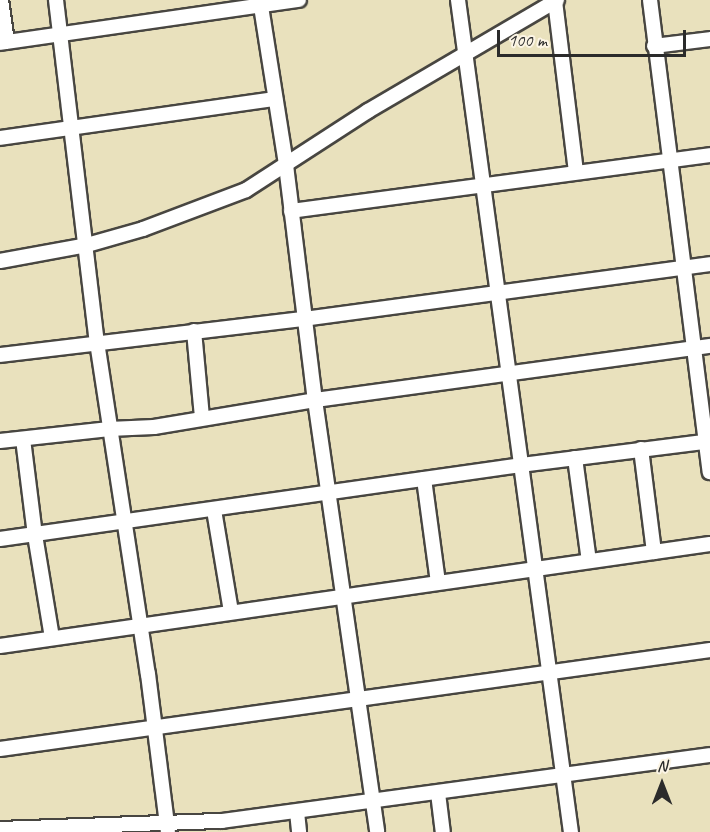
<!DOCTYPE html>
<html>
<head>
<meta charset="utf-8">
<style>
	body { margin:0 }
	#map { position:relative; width:710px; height:832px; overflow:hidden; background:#e9e1bd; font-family:Caveat,sans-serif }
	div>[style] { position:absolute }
	.roads { filter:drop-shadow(2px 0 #484641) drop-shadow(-2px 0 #484641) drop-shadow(0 2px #484641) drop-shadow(0 -2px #484641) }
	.minor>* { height:14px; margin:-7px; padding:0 7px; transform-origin:7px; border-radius:7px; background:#fff }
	span { translate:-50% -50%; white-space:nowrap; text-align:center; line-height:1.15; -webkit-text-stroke:4.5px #fcf5e5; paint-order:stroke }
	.north { position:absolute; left:632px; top:754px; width:60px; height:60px; -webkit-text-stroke:4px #fcf5e5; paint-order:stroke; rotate:0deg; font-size:16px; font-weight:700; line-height:24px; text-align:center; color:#2b2b2b }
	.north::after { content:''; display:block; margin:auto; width:21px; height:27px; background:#2b2b2b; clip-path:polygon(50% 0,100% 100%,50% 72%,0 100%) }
	.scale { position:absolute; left:497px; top:30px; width:189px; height:27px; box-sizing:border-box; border:3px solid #2b2b2b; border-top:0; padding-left:8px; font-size:18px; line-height:21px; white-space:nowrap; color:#2b2b2b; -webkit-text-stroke:4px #fcf5e5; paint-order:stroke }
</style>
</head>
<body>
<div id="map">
	<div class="roads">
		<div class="minor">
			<i style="left:1px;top:0;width:42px;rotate:81.9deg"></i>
			<i style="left:56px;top:0;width:344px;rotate:83.2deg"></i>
			<i style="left:97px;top:342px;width:336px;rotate:81.3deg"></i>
			<i style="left:148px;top:674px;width:159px;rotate:82.8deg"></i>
			<i style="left:260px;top:0;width:167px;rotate:81deg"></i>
			<i style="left:286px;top:165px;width:237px;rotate:83deg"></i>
			<i style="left:315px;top:400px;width:436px;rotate:81.8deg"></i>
			<i style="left:458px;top:0;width:840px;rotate:82.27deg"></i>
			<i style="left:650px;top:0;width:476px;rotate:82.8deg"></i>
			<i style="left:555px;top:1px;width:171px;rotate:83deg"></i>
			<i style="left:0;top:43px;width:302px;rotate:-8.2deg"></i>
			<i style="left:654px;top:46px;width:56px;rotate:-7.1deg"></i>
			<i style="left:0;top:138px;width:278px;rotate:-8.1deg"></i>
			<i style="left:291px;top:211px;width:423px;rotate:-7.6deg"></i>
			<i style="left:0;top:261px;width:88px;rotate:-10.4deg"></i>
			<i style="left:87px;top:245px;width:58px;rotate:-15.9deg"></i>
			<i style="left:143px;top:229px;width:110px;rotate:-20.7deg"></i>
			<i style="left:246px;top:190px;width:145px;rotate:-32.9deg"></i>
			<i style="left:368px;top:111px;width:219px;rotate:-30.4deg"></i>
			<i style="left:194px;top:331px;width:87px;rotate:84.7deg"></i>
			<i style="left:0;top:355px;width:306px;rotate:-6.8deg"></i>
			<i style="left:304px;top:319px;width:410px;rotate:-7.7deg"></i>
			<i style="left:23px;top:439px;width:97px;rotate:82.9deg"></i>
			<i style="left:35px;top:535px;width:104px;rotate:80.6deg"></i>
			<i style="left:0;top:441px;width:110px;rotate:-6.3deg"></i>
			<i style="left:109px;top:429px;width:45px;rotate:-2.5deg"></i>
			<i style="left:154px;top:427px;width:163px;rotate:-9.5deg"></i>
			<i style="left:315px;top:400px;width:399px;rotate:-7.8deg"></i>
			<i style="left:641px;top:449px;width:104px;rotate:82.8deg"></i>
			<i style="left:575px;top:458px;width:104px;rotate:82.3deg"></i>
			<i style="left:424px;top:479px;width:104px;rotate:82.3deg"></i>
			<i style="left:214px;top:510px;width:103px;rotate:80.5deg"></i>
			<i style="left:0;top:539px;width:526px;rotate:-8.08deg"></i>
			<i style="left:521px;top:465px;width:191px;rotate:-7.2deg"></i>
			<i style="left:0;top:646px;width:717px;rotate:-8.18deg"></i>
			<i style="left:0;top:749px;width:717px;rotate:-7.94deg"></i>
			<i style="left:438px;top:793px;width:39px;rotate:83deg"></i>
			<i style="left:297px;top:812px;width:20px;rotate:84deg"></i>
			<i style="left:0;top:829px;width:222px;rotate:-2.1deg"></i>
			<i style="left:222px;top:821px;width:492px;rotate:-7.7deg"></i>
		</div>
	</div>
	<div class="north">N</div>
	<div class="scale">100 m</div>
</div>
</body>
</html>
